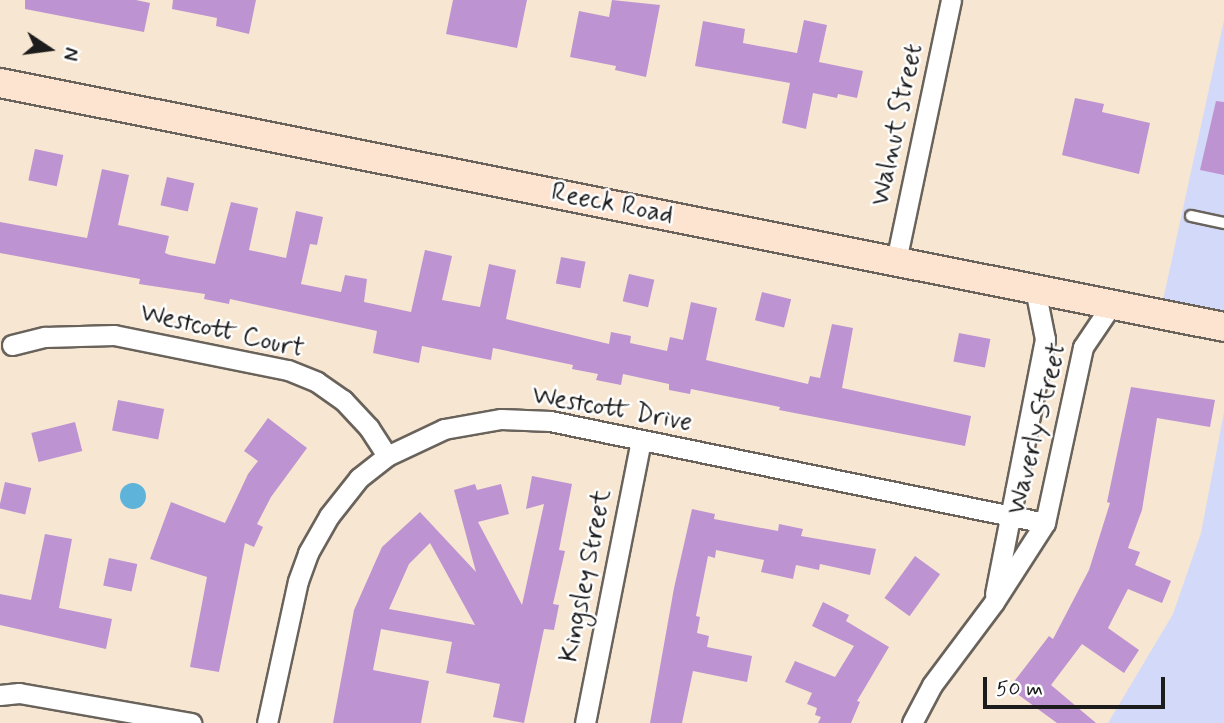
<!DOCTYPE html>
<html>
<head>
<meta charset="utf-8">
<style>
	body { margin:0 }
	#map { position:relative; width:1224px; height:723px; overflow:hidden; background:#f7e7d2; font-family:Mynerve,sans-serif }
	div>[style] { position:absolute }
	.built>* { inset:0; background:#d3d9f9 }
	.water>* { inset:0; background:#5eb3da }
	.round { border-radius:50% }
	.building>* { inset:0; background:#bd94d1; transform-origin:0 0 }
	.roads { filter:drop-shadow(2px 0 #69635c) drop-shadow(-2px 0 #69635c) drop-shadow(0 2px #69635c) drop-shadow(0 -2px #69635c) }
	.lane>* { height:10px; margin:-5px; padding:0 5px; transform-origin:5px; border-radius:5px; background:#fff }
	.street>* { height:19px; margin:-9.5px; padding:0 9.5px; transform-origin:9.5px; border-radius:9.5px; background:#fff }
	.secondary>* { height:28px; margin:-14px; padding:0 14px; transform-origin:14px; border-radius:14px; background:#fde4d1 }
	span { translate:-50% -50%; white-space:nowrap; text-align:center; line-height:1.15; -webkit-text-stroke:5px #fff; paint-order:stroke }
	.street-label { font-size:26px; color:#1c1c1c }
	.north { position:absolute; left:14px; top:14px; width:70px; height:70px; -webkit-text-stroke:5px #fff; paint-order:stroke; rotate:103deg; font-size:19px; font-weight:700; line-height:28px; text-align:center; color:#1c1c1c }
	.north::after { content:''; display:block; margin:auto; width:24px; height:32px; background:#1c1c1c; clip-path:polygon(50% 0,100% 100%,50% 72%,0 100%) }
	.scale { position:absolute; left:983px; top:677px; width:182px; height:32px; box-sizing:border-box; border:4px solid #1c1c1c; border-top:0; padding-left:9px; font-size:21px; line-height:24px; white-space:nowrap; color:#1c1c1c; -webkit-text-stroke:5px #fff; paint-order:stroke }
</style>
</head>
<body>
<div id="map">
	<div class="built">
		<i style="clip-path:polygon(1224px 20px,1224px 327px,1160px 314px)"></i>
		<i style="clip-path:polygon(1224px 412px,1224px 723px,1108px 723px,1173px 614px,1201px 533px)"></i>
	</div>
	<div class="water">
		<i class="round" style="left:120px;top:483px;width:26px;height:26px"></i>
	</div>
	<div class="building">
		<i style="clip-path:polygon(25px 0,136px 0,150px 3px,144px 32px,25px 9px)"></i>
		<i style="clip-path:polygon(173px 0,256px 0,249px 34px,216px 26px,217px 18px,172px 9px)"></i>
		<i style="clip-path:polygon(453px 0,527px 0,517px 48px,446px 34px)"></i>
		<i style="clip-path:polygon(612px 0,660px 5px,646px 77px,615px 70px,616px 66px,570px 57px,579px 11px,609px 17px)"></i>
		<i style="clip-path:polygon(804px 20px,827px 25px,819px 62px,863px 71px,857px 98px,838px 94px,837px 98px,813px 93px,806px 129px,782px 123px,790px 83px,695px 66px,703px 21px,745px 29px,743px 43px,797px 53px)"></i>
		<i style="clip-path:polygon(1075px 98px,1104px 104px,1102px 112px,1150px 123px,1139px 174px,1062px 155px)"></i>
		<i style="clip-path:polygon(1216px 101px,1224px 102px,1224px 175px,1200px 170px)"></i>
		<i style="left:35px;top:149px;width:29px;height:32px;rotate:12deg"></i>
		<i style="clip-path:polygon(102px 169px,129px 175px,118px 225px,169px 236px,165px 253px,170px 255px,215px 264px,231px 202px,258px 208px,249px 250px,286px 258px,296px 211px,323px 217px,317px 245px,310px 244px,301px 284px,341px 292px,345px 275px,367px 279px,364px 302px,411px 312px,425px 250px,452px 256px,442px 300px,480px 307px,489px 264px,516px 270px,506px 319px,609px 344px,611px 332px,631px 336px,630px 343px,667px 351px,670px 337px,683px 340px,691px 302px,717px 308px,706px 360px,808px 384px,810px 376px,820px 378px,832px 324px,853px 328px,842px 388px,971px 416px,965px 446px,779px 410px,780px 407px,691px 389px,690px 394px,669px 390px,669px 384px,623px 374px,621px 385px,596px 380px,598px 374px,572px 369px,573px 365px,493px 348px,491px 360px,422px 346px,419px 363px,373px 353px,377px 331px,230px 299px,229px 304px,204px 299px,205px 294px,139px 284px,140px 279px,0 253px,0 222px,87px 238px)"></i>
		<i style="left:167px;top:177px;width:28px;height:29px;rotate:13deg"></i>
		<i style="left:561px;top:257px;width:25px;height:27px;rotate:11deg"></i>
		<i style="left:629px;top:274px;width:26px;height:28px;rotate:13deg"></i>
		<i style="left:762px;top:292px;width:30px;height:29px;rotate:14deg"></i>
		<i style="left:959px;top:333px;width:32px;height:29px;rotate:11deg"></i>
		<i style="clip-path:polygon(1131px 387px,1215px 400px,1210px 427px,1157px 418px,1142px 510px,1128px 548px,1140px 552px,1135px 565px,1171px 581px,1162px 603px,1128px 589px,1108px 628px,1139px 650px,1124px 673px,1082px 644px,1051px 685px,1096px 723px,1057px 723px,1009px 688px,1049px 636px,1053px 639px,1089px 570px,1110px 503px,1107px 502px)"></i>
		<i style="left:118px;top:400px;width:47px;height:31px;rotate:11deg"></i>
		<i style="clip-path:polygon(268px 418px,307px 448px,271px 497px,257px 524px,263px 527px,254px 547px,245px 543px,219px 672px,190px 667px,207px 577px,150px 559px,171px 502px,225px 523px,248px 474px,258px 461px,244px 451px)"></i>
		<i style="left:75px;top:422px;width:30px;height:45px;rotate:76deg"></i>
		<i style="clip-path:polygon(evenodd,532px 476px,572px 484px,559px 550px,565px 551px,553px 604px,559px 605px,554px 630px,544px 629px,524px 723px,493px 717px,500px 684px,446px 673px,452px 642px,381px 629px,373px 670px,429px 681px,421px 723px,333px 723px,354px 610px,382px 547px,420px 512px,476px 572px,454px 490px,475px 484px,477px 490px,501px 484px,509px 514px,478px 522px,522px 605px,544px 504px,526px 509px,532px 476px,430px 543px,475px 625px,389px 609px,409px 564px,430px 543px)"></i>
		<i style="left:5px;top:482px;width:27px;height:27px;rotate:13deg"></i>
		<i style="clip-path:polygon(692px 509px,715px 514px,714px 519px,778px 531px,779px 524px,803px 529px,801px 536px,876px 549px,870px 575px,820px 564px,819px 570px,796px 565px,793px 579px,761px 572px,764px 560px,716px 550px,715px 558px,708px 556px,696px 616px,700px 617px,697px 633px,709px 636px,707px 647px,752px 656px,747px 682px,693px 671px,682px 723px,650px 723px,674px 588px)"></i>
		<i style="clip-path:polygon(45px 534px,72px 539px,59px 608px,112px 619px,106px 649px,0 625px,0 594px,31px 600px)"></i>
		<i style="left:915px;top:556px;width:31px;height:52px;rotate:36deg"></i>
		<i style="left:109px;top:558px;width:29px;height:28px;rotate:12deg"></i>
		<i style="clip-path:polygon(823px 602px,849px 615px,846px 621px,889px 647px,857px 701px,860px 702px,851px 723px,818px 723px,821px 717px,815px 715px,817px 708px,807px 704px,812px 693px,785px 682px,795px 661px,835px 677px,854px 646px,812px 626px)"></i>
	</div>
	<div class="roads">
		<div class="lane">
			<i style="left:1191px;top:216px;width:34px;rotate:12deg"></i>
		</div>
		<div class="street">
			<i style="left:896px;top:261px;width:267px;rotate:-78.1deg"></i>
			<i style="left:12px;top:345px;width:34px;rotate:-14deg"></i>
			<i style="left:45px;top:337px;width:69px;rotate:-1.7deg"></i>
			<i style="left:114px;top:335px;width:177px;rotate:11.4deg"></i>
			<i style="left:288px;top:370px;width:31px;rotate:22deg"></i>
			<i style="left:317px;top:382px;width:32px;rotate:35deg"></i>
			<i style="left:343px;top:400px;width:38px;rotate:47deg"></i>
			<i style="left:369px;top:428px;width:33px;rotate:57deg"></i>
			<i style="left:995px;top:594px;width:260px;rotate:-78.9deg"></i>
			<i style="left:1045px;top:339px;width:51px;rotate:-101.3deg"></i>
			<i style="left:0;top:695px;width:19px;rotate:-6deg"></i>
			<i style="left:19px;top:693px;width:175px;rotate:9.9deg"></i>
			<i style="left:267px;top:723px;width:145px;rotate:-77.7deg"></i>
			<i style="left:298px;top:581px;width:30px;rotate:-70deg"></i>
			<i style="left:308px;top:553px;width:43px;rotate:-60.4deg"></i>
			<i style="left:329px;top:516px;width:48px;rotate:-51.7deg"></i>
			<i style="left:359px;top:478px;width:36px;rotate:-38deg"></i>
			<i style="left:387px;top:456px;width:63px;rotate:-25.3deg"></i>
			<i style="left:444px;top:429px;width:58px;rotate:-10deg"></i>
			<i style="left:501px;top:419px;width:49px;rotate:2.3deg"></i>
			<i style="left:550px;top:421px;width:505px;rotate:11.64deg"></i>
			<i style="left:585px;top:723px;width:288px;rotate:-78.8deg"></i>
			<i style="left:912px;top:723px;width:43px;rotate:-62.2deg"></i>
			<i style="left:932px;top:685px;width:104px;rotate:-53.2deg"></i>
			<i style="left:994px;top:602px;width:94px;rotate:-57.2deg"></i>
			<i style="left:1045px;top:523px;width:180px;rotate:-77.8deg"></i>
			<i style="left:1083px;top:347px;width:52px;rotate:-56deg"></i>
		</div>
		<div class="secondary">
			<i style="left:0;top:83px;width:1248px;rotate:11.27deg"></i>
		</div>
	</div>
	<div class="street-label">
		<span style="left:898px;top:125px;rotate:-78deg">Walnut Street</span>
		<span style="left:612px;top:205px;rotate:11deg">Reeck Road</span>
		<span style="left:222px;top:332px;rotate:13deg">Westcott Court</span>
		<span style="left:612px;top:410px;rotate:10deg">Westcott Drive</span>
		<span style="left:1038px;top:429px;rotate:-76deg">Waverly Street</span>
		<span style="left:587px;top:576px;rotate:-79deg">Kingsley Street</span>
	</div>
	<div class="north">N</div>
	<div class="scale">50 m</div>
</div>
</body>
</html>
